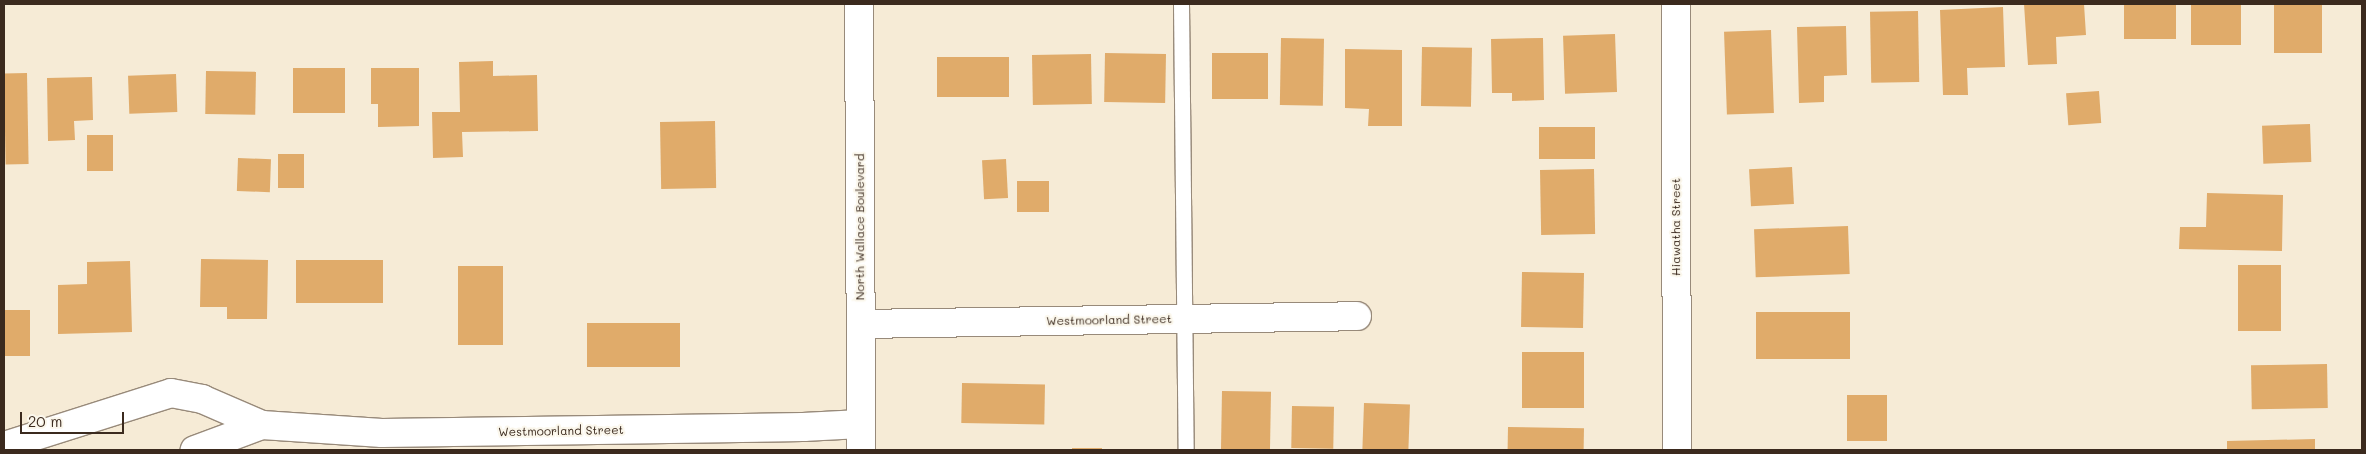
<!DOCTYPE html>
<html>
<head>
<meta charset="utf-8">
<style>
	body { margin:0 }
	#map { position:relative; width:2366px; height:454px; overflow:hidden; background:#f6ebd6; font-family:Mali,sans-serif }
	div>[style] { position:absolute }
	.building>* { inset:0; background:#e0ab6a; transform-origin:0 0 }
	.roads { filter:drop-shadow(1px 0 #988a7a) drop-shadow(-1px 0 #988a7a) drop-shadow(0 1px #988a7a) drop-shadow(0 -1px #988a7a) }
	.lane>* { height:15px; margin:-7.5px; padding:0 7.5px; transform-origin:7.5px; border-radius:7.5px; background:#fff }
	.street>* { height:28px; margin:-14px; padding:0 14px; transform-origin:14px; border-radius:14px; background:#fff }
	span { translate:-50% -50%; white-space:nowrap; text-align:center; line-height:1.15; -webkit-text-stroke:4.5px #fbf7ec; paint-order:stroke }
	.street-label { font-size:12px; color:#3b2a1e }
	.frame { position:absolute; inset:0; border:5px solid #3b2a1e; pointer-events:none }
	.scale { position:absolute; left:20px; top:412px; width:104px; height:22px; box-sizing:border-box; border:2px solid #3b2a1e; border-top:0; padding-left:6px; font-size:15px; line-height:18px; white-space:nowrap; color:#3b2a1e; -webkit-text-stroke:4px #fbf7ec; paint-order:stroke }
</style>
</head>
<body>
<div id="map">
	<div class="building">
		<i style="clip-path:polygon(2024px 4px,2084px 4px,2086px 35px,2056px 37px,2057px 64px,2028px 65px)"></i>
		<i style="left:2124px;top:4px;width:52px;height:35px"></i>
		<i style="left:2191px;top:4px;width:50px;height:41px"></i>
		<i style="left:2274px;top:4px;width:48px;height:49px"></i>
		<i style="clip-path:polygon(2003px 7px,2005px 67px,1967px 68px,1968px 95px,1943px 95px,1940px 10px)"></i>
		<i style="left:1918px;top:11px;width:71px;height:48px;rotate:89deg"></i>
		<i style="clip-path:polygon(1846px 26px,1847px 75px,1824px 76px,1824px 102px,1799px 103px,1797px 27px)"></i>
		<i style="left:1771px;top:30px;width:83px;height:47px;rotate:88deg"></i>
		<i style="left:1615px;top:34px;width:58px;height:52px;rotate:88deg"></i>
		<i style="left:1281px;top:38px;width:43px;height:67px;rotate:1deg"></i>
		<i style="clip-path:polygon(1543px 38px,1544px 100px,1512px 101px,1512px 93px,1492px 93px,1491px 39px)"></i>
		<i style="left:1422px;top:47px;width:50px;height:59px;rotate:1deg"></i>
		<i style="clip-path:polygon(1345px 49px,1402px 50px,1402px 126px,1368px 126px,1369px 109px,1345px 108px)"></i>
		<i style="left:1105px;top:53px;width:61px;height:49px;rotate:1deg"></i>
		<i style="left:1212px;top:53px;width:56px;height:46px"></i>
		<i style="left:1091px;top:54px;width:50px;height:59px;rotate:89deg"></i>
		<i style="left:937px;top:57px;width:72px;height:40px"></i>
		<i style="clip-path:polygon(493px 61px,493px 76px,537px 75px,538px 131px,462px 132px,463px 157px,433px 158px,432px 112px,460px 112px,459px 62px)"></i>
		<i style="left:293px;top:68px;width:52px;height:45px"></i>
		<i style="clip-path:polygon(371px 68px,419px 68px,419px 126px,378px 127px,378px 104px,371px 104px)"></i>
		<i style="left:206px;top:71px;width:50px;height:43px;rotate:1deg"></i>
		<i style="left:27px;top:73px;width:91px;height:23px;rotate:89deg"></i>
		<i style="left:176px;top:74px;width:38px;height:48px;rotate:88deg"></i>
		<i style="clip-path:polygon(92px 77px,93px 120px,74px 121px,75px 140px,48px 141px,47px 78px)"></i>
		<i style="left:2099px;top:91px;width:32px;height:33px;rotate:86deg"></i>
		<i style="left:715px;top:121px;width:67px;height:55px;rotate:89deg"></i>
		<i style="left:2310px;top:124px;width:38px;height:48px;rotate:88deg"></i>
		<i style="left:1539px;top:127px;width:56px;height:32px"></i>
		<i style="left:87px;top:135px;width:26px;height:36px"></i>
		<i style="left:278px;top:154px;width:26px;height:34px"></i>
		<i style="left:238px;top:158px;width:33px;height:33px;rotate:2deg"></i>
		<i style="left:1006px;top:159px;width:39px;height:24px;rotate:87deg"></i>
		<i style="left:1792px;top:167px;width:37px;height:43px;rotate:87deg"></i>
		<i style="left:1594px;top:169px;width:65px;height:54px;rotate:89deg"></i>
		<i style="left:1017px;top:181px;width:32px;height:31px"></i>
		<i style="clip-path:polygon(2207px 193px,2283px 195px,2282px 251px,2179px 249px,2180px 227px,2206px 227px)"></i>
		<i style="left:1848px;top:226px;width:48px;height:94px;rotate:88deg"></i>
		<i style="clip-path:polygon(201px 259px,268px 260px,267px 319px,227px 319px,227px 307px,200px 307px)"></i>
		<i style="left:383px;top:260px;width:43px;height:87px;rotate:90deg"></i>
		<i style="clip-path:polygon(130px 261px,132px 332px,58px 334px,58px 285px,87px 284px,87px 262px)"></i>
		<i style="left:2238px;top:265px;width:43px;height:66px"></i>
		<i style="left:458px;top:266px;width:45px;height:79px"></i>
		<i style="left:1522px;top:272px;width:62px;height:55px;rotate:1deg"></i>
		<i style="left:4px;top:310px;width:26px;height:46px"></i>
		<i style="left:1850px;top:312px;width:47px;height:94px;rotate:90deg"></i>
		<i style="left:587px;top:323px;width:93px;height:44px"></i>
		<i style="left:1522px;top:352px;width:62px;height:56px"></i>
		<i style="left:2327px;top:364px;width:44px;height:76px;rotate:89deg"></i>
		<i style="left:962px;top:383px;width:83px;height:40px;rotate:1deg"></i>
		<i style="left:1222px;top:391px;width:49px;height:59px;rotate:1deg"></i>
		<i style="left:1847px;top:395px;width:40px;height:46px"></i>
		<i style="left:1364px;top:403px;width:46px;height:47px;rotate:2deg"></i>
		<i style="left:1292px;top:406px;width:42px;height:42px;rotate:1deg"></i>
		<i style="left:1508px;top:427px;width:76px;height:23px;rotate:1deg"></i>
		<i style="clip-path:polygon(2315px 439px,2315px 450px,2227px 450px,2227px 441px)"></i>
		<i style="left:1072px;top:448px;width:30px;height:2px"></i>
	</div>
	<div class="roads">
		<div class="lane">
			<i style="left:1181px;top:4px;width:446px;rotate:89.4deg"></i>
		</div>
		<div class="street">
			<i style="left:859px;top:4px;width:446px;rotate:89.7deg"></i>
			<i style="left:1676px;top:4px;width:446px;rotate:89.9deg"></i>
			<i style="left:861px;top:324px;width:496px;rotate:-0.9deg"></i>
			<i style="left:262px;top:425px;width:120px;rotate:3.8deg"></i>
			<i style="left:382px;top:433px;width:421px;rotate:-0.8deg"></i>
			<i style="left:803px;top:427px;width:58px;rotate:-3deg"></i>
			<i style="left:4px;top:446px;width:175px;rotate:-17.6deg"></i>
			<i style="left:171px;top:393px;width:32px;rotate:11deg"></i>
			<i style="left:202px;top:399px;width:65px;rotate:23.4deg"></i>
			<i style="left:262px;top:425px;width:72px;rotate:159.5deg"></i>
		</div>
	</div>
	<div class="street-label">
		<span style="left:860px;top:227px;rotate:-90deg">North Wallace Boulevard</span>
		<span style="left:1676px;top:227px;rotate:-90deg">Hiawatha Street</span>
		<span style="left:1109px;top:320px;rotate:-1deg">Westmoorland Street</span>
		<span style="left:561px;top:431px;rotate:-1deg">Westmoorland Street</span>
	</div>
	<div class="frame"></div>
	<div class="scale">20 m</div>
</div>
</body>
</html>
